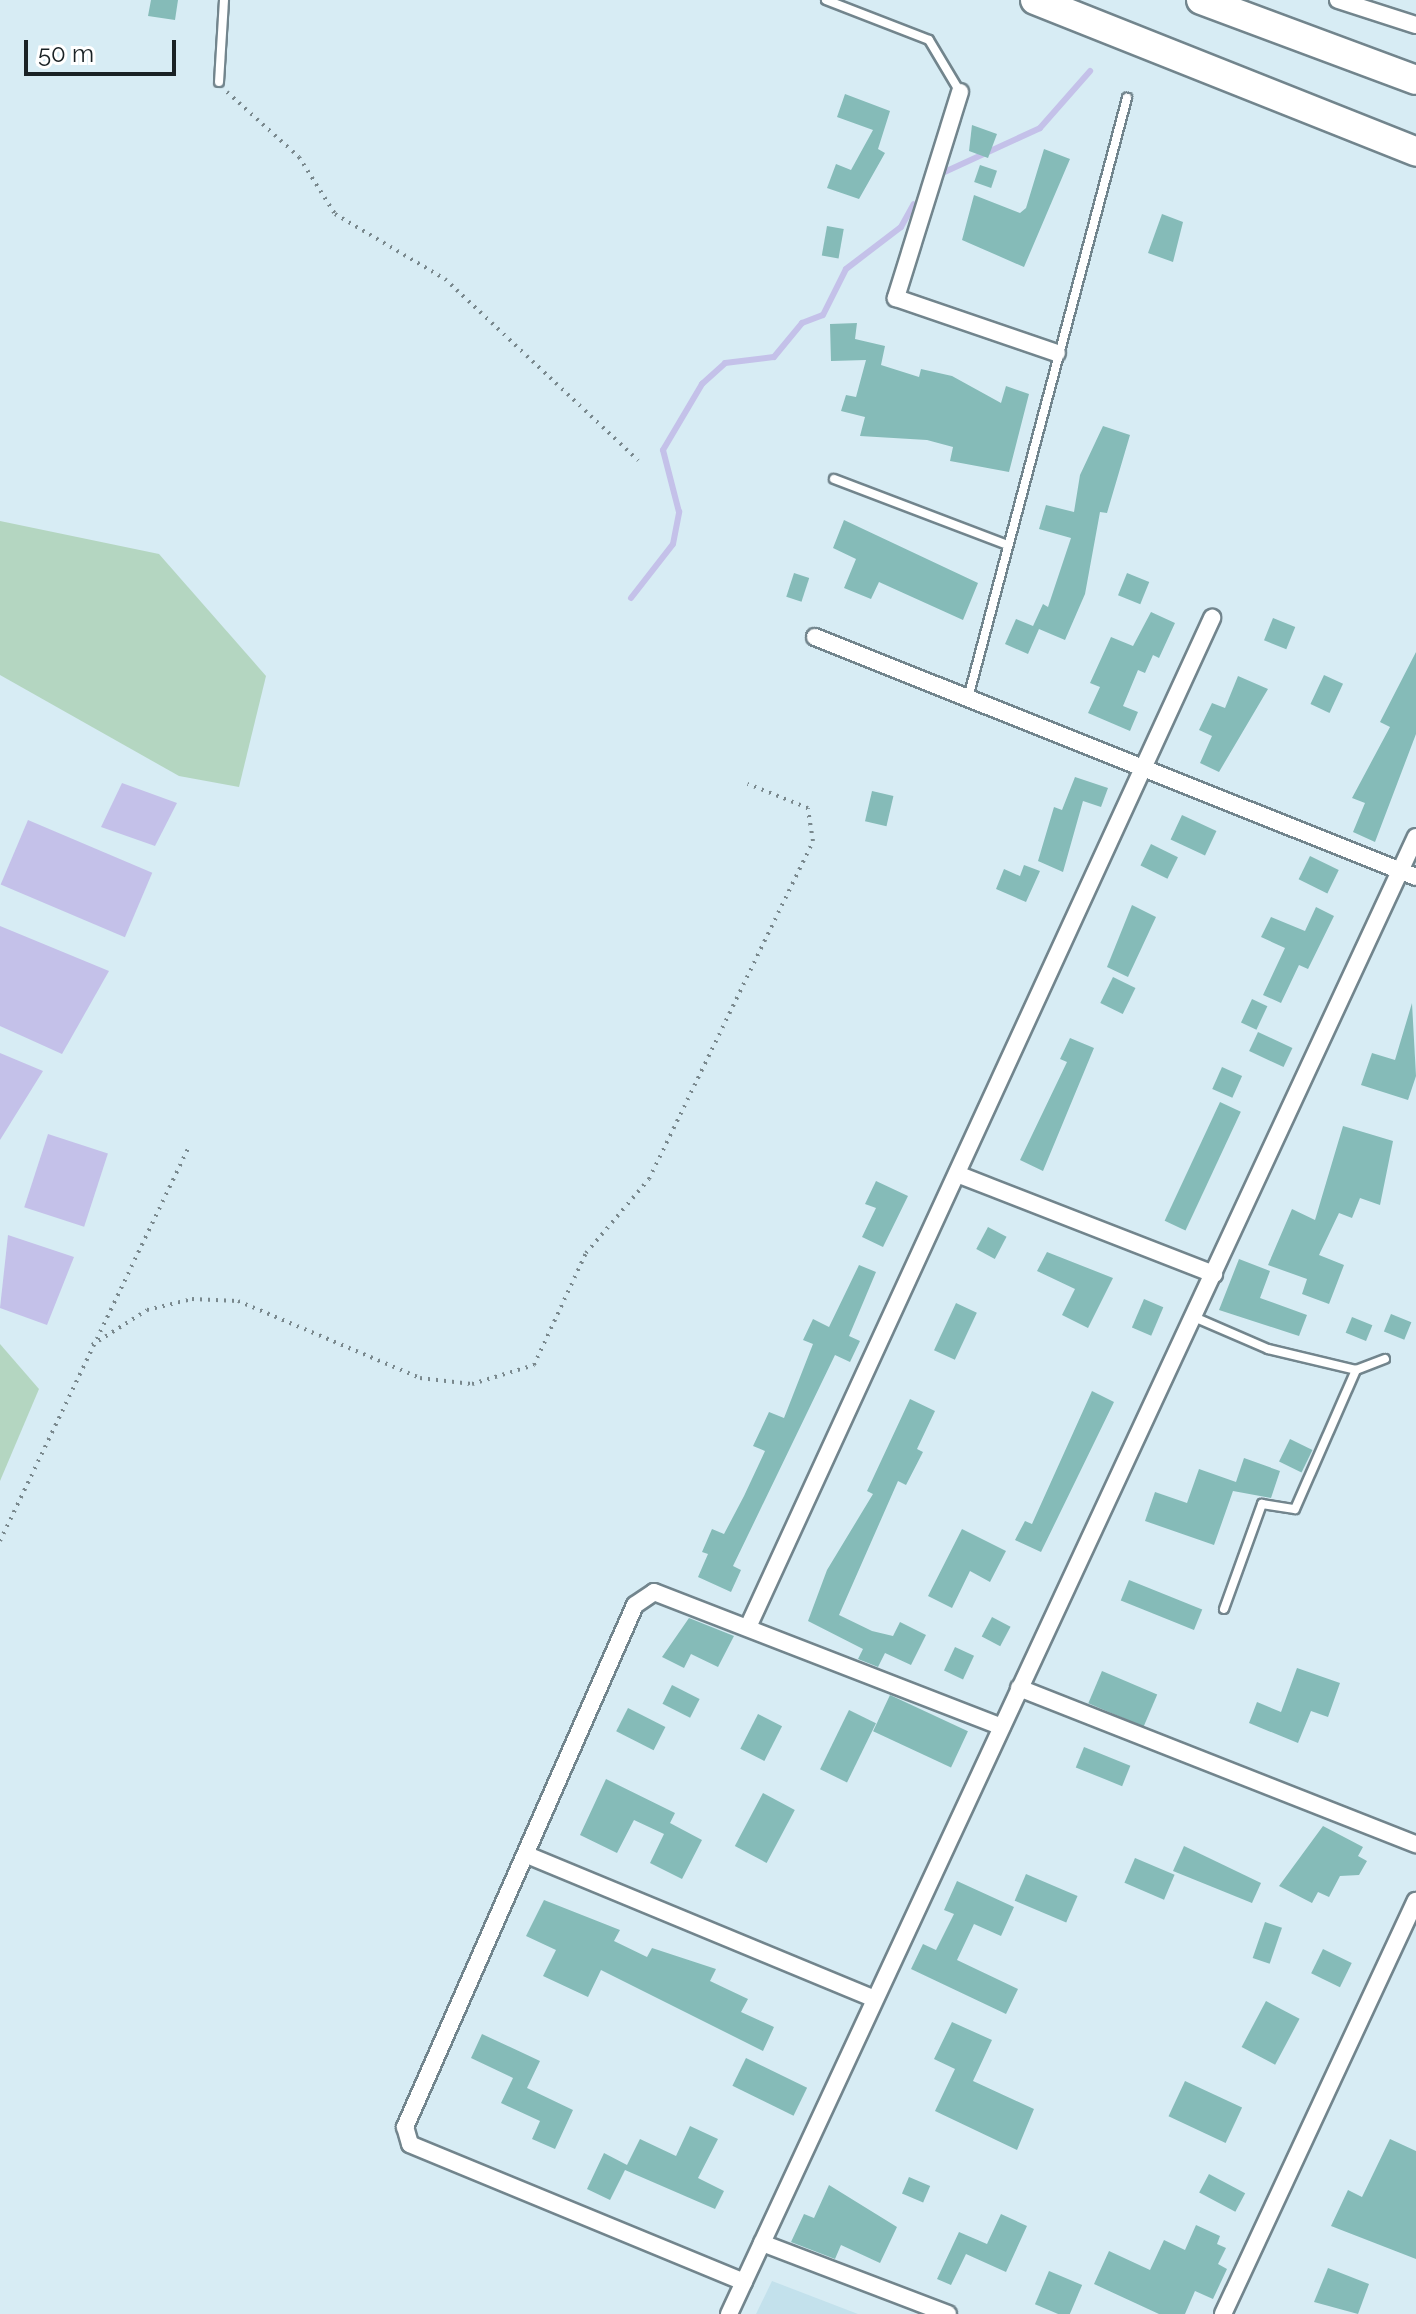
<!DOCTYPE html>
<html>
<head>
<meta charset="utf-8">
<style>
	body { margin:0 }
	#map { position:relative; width:1416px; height:2314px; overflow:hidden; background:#d7ecf4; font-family:Raleway,sans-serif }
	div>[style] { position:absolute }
	.built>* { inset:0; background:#c3e1ec }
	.green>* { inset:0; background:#b4d6c1 }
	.water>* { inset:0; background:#c4c1e9; transform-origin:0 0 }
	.stream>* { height:6px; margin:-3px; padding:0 3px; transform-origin:3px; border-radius:3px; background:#c4c1e9 }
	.building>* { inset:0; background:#85bbb8; transform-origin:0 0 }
	.path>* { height:4px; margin-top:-2px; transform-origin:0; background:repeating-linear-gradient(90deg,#79888d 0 2px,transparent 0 8px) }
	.roads { filter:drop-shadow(2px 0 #72858d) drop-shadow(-2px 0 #72858d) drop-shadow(0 2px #72858d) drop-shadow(0 -2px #72858d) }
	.service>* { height:8px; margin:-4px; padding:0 4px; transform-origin:4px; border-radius:4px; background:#fff }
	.minor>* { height:16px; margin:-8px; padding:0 8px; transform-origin:8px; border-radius:8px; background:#fff }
	.trunk>* { height:28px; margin:-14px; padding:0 14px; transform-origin:14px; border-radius:14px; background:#fff }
	span { translate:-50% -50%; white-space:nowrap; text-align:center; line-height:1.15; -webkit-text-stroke:8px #fff; paint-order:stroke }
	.scale { position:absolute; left:24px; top:40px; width:152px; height:36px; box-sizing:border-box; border:4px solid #1a2225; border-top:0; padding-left:10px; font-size:24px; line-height:28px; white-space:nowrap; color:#1a2225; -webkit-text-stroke:6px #fff; paint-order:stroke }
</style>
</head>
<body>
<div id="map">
	<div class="built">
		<i style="clip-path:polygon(772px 2281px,858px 2314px,756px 2314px)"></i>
	</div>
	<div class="green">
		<i style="clip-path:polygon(0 521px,159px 554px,266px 676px,239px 787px,179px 776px,0 675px)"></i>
		<i style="clip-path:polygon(0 1344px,39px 1389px,0 1481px)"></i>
	</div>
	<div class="water">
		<i style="clip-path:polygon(122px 783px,177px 803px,155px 846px,101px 827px)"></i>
		<i style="left:28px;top:820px;width:135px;height:70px;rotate:23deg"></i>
		<i style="clip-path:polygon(0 926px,109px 971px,62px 1054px,0 1026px)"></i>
		<i style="clip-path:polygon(0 1053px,43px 1071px,0 1140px)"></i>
		<i style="left:48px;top:1134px;width:63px;height:77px;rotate:18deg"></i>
		<i style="clip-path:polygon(8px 1235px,74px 1257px,47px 1325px,0 1308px)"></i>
	</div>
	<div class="stream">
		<i style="left:938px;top:175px;width:112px;rotate:-24.7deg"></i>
		<i style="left:1040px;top:128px;width:76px;rotate:-48.7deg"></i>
		<i style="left:631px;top:598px;width:68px;rotate:-52.1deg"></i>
		<i style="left:673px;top:544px;width:33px;rotate:-79deg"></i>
		<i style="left:679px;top:512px;width:64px;rotate:-104.5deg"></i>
		<i style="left:663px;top:450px;width:77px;rotate:-59.4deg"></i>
		<i style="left:702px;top:384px;width:31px;rotate:-42deg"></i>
		<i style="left:725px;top:363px;width:49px;rotate:-7deg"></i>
		<i style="left:774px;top:357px;width:44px;rotate:-50.5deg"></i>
		<i style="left:802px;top:323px;width:22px;rotate:-21deg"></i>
		<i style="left:823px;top:315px;width:51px;rotate:-63.4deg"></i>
		<i style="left:846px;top:269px;width:69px;rotate:-37.4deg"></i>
		<i style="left:901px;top:227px;width:26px;rotate:-61deg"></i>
	</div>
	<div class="building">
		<i style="clip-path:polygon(151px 0,178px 0,175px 20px,148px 16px)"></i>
		<i style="clip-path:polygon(845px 94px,890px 111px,878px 149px,885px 153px,859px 199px,827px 188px,836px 164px,851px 170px,873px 130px,837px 117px)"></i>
		<i style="clip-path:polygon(972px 125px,997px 134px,988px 158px,969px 151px)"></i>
		<i style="clip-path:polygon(1044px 149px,1070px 159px,1024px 267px,962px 240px,974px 195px,1020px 213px,1026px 208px)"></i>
		<i style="left:980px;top:165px;width:18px;height:18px;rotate:19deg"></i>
		<i style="clip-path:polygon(1162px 214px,1183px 222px,1173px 262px,1148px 253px)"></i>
		<i style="left:827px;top:226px;width:17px;height:30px;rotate:10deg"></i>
		<i style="clip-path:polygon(857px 323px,855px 339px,885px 346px,881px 365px,919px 377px,921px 369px,952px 376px,1001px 403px,1006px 386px,1029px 394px,1009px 472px,950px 461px,953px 447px,927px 440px,860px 436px,865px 417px,841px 411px,846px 395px,856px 397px,866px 360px,831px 361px,830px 324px)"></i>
		<i style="clip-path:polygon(1103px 426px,1130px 435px,1107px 513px,1100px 512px,1085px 594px,1065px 640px,1039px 629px,1028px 654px,1005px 644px,1016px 619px,1033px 626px,1043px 604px,1048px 607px,1071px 538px,1039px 529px,1046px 505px,1074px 512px,1080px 475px)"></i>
		<i style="clip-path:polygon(844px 520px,978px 583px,963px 620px,879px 582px,871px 599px,844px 588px,856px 559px,833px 548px)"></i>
		<i style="left:794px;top:573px;width:16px;height:25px;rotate:18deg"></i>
		<i style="left:1127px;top:573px;width:24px;height:24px;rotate:22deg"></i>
		<i style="clip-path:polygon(1151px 612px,1175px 623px,1159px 658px,1153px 655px,1145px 673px,1138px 670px,1123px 706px,1138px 712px,1130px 731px,1088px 713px,1100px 687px,1090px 683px,1111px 637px,1133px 646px)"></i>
		<i style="left:1273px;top:618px;width:24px;height:24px;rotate:22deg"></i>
		<i style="clip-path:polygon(1416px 652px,1416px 734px,1375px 842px,1353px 832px,1365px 803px,1352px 798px,1390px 727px,1380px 722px)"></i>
		<i style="left:1324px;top:675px;width:21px;height:32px;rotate:25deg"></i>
		<i style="clip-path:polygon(1238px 676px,1268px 689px,1219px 772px,1200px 763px,1212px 736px,1199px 730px,1212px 703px,1225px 708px)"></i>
		<i style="clip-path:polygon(1075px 777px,1108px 788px,1101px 807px,1083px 801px,1063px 872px,1038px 861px,1054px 807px,1062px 810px)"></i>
		<i style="left:872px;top:791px;width:22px;height:31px;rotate:13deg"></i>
		<i style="left:1182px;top:815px;width:38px;height:27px;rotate:25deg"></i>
		<i style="left:1151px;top:844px;width:30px;height:24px;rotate:26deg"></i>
		<i style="left:1310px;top:856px;width:32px;height:26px;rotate:26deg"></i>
		<i style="clip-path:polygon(1024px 865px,1040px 871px,1026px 902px,996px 889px,1004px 869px,1020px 876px)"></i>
		<i style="clip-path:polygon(1132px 905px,1156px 917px,1128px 977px,1107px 967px)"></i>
		<i style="clip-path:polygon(1316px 907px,1334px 916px,1308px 969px,1299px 965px,1281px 1003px,1263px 995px,1285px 948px,1261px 937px,1271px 917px,1305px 931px)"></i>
		<i style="left:1113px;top:977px;width:25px;height:29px;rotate:26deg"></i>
		<i style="left:1252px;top:999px;width:17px;height:26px;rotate:25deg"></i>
		<i style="clip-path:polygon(1412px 1003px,1416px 1076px,1408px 1100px,1361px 1085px,1372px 1053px,1395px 1060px)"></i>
		<i style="left:1258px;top:1032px;width:38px;height:21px;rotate:25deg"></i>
		<i style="clip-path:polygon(1070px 1038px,1094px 1048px,1043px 1171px,1020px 1160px,1067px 1062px,1060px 1059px)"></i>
		<i style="left:1222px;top:1067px;width:22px;height:24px;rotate:24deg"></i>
		<i style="left:1220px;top:1102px;width:23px;height:131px;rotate:25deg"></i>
		<i style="clip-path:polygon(1343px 1126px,1393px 1141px,1380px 1205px,1360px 1198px,1352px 1218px,1339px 1213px,1319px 1255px,1344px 1265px,1329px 1304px,1302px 1294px,1307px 1279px,1268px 1265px,1292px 1209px,1315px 1220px)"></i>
		<i style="clip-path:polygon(876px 1181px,908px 1196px,883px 1247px,862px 1237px,876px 1208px,865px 1204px)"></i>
		<i style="left:988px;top:1227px;width:21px;height:25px;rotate:28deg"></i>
		<i style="clip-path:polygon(1047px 1252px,1113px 1278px,1088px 1328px,1062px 1315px,1075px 1289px,1037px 1271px)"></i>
		<i style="clip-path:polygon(1239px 1259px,1270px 1271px,1260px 1298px,1307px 1315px,1299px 1336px,1219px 1310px)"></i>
		<i style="clip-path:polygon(859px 1265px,876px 1272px,849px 1336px,860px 1341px,850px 1362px,835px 1355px,733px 1566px,741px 1570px,731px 1592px,698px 1577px,708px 1554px,702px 1552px,712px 1529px,724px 1534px,744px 1496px,765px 1451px,753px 1446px,769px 1412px,784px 1418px,813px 1344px,803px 1340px,813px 1319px,829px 1327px)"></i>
		<i style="left:1144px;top:1299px;width:21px;height:31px;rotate:23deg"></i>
		<i style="left:956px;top:1303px;width:23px;height:52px;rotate:25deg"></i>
		<i style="left:1391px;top:1314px;width:22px;height:19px;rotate:22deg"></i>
		<i style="left:1352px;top:1317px;width:22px;height:17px;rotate:22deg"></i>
		<i style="clip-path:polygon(1092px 1391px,1114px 1402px,1041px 1552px,1015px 1540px,1025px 1521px,1032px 1524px)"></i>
		<i style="clip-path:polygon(910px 1399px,935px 1411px,917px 1449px,923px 1452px,906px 1485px,898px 1481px,839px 1615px,872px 1631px,893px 1636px,900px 1622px,926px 1635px,911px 1665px,885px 1653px,878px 1667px,858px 1659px,863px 1649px,808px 1621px,827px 1570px,873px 1494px,867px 1491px)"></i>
		<i style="left:1290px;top:1439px;width:25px;height:25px;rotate:26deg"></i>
		<i style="clip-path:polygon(1244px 1458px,1280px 1471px,1271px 1498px,1233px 1491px,1214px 1545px,1145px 1521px,1155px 1492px,1187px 1503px,1199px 1469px,1236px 1482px)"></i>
		<i style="clip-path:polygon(962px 1529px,1006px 1551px,990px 1582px,970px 1571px,952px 1608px,928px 1596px)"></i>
		<i style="left:1129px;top:1580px;width:79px;height:22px;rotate:22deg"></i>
		<i style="left:992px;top:1617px;width:21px;height:22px;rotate:28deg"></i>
		<i style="clip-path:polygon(689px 1618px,734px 1636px,718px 1667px,691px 1654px,684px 1668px,662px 1657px)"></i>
		<i style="left:955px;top:1647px;width:21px;height:26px;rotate:25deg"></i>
		<i style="clip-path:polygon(1297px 1668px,1340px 1683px,1328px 1717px,1311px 1711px,1298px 1743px,1249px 1723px,1257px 1702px,1281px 1712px)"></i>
		<i style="left:1102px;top:1671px;width:60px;height:35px;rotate:23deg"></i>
		<i style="left:672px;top:1685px;width:31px;height:21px;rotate:27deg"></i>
		<i style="left:890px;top:1695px;width:86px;height:40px;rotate:25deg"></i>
		<i style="left:628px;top:1708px;width:42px;height:26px;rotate:27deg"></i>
		<i style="left:849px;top:1710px;width:30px;height:66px;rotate:26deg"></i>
		<i style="left:758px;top:1714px;width:27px;height:39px;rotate:27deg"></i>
		<i style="left:1084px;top:1747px;width:50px;height:22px;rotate:22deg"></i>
		<i style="clip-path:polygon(606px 1779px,675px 1813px,670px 1823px,702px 1840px,682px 1879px,650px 1863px,664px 1834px,634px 1820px,617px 1853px,580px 1835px)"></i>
		<i style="left:763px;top:1793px;width:36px;height:60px;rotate:28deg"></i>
		<i style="clip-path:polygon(1323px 1826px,1363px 1847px,1358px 1856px,1367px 1861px,1359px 1875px,1340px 1876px,1329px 1897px,1318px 1892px,1312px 1903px,1279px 1886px)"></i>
		<i style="clip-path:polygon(1184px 1846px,1261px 1883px,1252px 1903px,1173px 1871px)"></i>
		<i style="left:1135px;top:1858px;width:43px;height:27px;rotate:23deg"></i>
		<i style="left:1026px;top:1874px;width:56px;height:29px;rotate:23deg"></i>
		<i style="clip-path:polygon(957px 1881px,1014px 1907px,1001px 1936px,974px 1924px,957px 1960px,1018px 1989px,1006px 2014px,911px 1969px,923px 1944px,936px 1950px,954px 1914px,944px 1910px)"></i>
		<i style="clip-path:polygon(544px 1900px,620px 1930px,614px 1941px,647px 1957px,652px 1948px,716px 1969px,710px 1981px,748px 1999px,741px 2012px,774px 2027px,763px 2051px,601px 1970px,588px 1997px,543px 1976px,556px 1950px,526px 1936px)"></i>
		<i style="left:1265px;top:1922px;width:18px;height:38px;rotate:19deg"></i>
		<i style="left:1323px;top:1949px;width:32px;height:27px;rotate:26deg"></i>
		<i style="left:1266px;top:2001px;width:38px;height:52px;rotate:28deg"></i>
		<i style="clip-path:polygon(952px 2022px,992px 2040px,973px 2081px,1034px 2109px,1017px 2150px,935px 2111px,955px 2069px,934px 2059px)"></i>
		<i style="clip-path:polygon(482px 2034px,540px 2061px,527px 2088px,573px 2110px,555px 2149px,532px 2139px,540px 2121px,501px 2103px,513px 2078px,471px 2058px)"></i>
		<i style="left:746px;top:2058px;width:68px;height:31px;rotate:26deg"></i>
		<i style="left:1185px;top:2081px;width:63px;height:39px;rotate:25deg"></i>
		<i style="clip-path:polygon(690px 2126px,718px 2139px,698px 2178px,724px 2191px,715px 2209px,625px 2170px,610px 2200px,587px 2189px,604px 2153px,627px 2165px,640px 2139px,676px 2156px)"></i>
		<i style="clip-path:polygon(1390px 2139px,1416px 2151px,1416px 2259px,1331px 2226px,1348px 2190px,1362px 2197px)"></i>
		<i style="left:1209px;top:2174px;width:41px;height:21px;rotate:28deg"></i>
		<i style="left:909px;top:2177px;width:23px;height:18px;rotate:23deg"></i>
		<i style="clip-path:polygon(829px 2185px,897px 2227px,880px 2263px,841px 2245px,835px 2259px,791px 2242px,804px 2214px,814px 2218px)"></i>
		<i style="clip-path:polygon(1001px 2214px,1027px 2226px,1006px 2272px,966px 2254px,951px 2285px,937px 2279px,959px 2232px,987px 2244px)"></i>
		<i style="clip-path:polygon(1196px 2225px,1220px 2236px,1217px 2244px,1226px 2248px,1218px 2264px,1227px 2269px,1213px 2299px,1195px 2291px,1185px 2314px,1159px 2314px,1094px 2284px,1109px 2251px,1150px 2270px,1164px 2240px,1185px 2250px)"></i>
		<i style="clip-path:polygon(1328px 2268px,1369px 2284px,1358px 2314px,1314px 2302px)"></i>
		<i style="left:1049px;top:2271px;width:36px;height:36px;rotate:23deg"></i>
	</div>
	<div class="path">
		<i style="left:227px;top:92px;width:97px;rotate:42.1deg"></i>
		<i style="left:299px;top:157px;width:67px;rotate:57.7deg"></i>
		<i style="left:335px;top:214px;width:128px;rotate:30.6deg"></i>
		<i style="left:445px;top:279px;width:265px;rotate:43.2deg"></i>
		<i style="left:92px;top:1345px;width:65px;rotate:-32.5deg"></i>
		<i style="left:147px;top:1310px;width:46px;rotate:-13.7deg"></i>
		<i style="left:192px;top:1299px;width:46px;rotate:2.5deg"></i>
		<i style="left:238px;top:1301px;width:198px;rotate:22.9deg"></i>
		<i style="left:420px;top:1378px;width:52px;rotate:6.6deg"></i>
		<i style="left:472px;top:1384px;width:65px;rotate:-17deg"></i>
		<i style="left:534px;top:1365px;width:123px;rotate:-65.1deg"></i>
		<i style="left:586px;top:1253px;width:97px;rotate:-49.6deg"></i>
		<i style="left:649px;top:1179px;width:376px;rotate:-64.1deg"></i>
		<i style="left:813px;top:841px;width:33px;rotate:-99deg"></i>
		<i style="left:808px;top:808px;width:65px;rotate:-158.2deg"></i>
		<i style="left:0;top:1541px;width:439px;rotate:-64.4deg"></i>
	</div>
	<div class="roads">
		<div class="service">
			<i style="left:826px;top:0;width:110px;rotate:21.2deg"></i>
			<i style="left:929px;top:40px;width:61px;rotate:59.2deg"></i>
			<i style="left:219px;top:82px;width:82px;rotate:-86.5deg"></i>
			<i style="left:834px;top:479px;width:183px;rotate:20.8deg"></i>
			<i style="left:968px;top:698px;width:621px;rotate:-75.16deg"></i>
			<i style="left:1194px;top:1317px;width:81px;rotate:23.4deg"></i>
			<i style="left:1268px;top:1349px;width:90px;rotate:13.4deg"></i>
			<i style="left:1356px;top:1370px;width:31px;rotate:-21deg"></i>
			<i style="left:1224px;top:1609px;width:112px;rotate:-70.1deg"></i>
			<i style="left:1262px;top:1504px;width:33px;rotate:9deg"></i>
			<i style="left:1295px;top:1509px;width:152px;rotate:-66.3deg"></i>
		</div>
		<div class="minor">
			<i style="left:1338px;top:0;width:82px;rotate:17.8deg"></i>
			<i style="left:960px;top:92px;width:216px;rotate:107.3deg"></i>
			<i style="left:896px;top:298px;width:170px;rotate:18.9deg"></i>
			<i style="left:815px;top:637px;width:647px;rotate:21.77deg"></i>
			<i style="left:957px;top:1174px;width:276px;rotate:21.3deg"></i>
			<i style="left:748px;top:1627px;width:1111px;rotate:-65.3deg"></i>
			<i style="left:1019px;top:1688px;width:427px;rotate:21.5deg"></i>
			<i style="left:527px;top:1855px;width:376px;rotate:22.5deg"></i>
			<i style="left:762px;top:2243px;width:199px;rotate:20.9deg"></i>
			<i style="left:744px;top:2282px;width:361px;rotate:-157.6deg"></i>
			<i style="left:410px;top:2144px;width:18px;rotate:-106deg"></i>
			<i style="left:405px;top:2127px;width:570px;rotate:-66.22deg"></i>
			<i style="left:635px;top:1605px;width:23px;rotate:-34deg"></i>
			<i style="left:654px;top:1592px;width:373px;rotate:21.2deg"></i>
			<i style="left:729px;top:2314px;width:1629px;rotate:-65.06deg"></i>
			<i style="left:1223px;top:2314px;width:456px;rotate:-65deg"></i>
		</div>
		<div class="trunk">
			<i style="left:1035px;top:0;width:410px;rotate:21.7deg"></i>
			<i style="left:1201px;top:0;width:229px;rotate:20.4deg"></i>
		</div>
	</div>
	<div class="scale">50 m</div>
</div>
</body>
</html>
